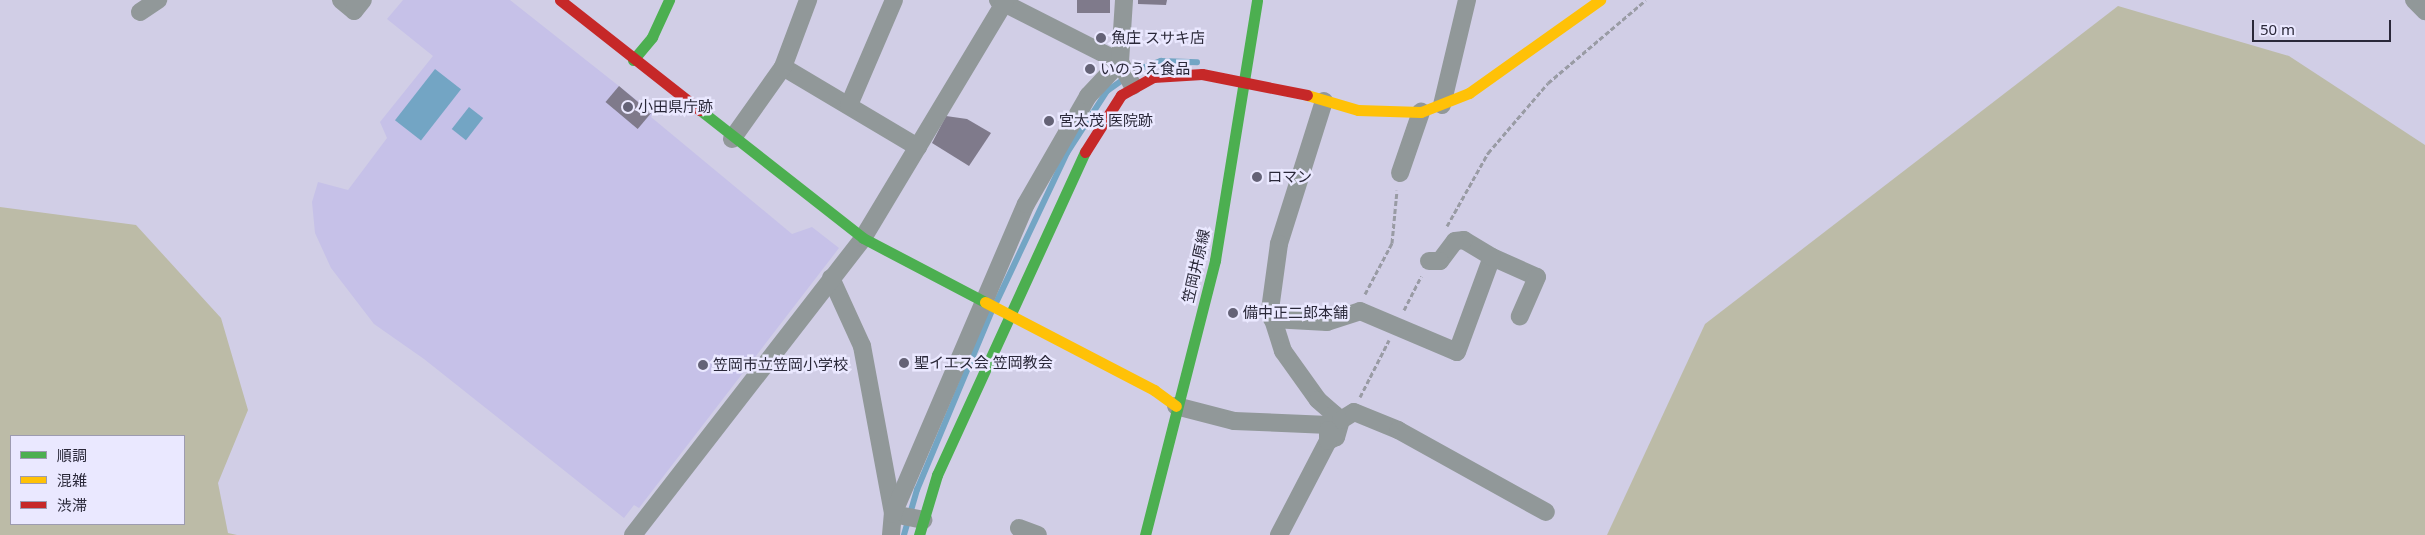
<!DOCTYPE html>
<html>
<head>
<meta charset="utf-8">
<style>
	body { margin:0 }
	#map { position:relative; width:2425px; height:535px; overflow:hidden; background:#d1cee6; font-family:"Noto Sans","Noto Sans JP",sans-serif }
	div>[style] { position:absolute }
	.built>* { inset:0; background:#c6c1e8 }
	.green>* { inset:0; background:#bcbba7 }
	.water>* { inset:0; background:#73a5c4; transform-origin:0 0 }
	.stream>* { height:5.5px; margin:-2.75px; padding:0 2.75px; transform-origin:2.75px; border-radius:2.75px; background:#73a5c4 }
	.building>* { inset:0; background:#7f7a8b; transform-origin:0 0 }
	.path>* { height:3px; margin-top:-1.5px; transform-origin:0; background:repeating-linear-gradient(90deg,#999ba4 0 5px,transparent 0 7.5px) }
	.street>* { height:18px; margin:-9px; padding:0 9px; transform-origin:9px; border-radius:9px; background:#919899 }
	.fast>* { height:11px; margin:-5.5px; padding:0 5.5px; transform-origin:5.5px; border-radius:5.5px; background:#4caf50 }
	.slow>* { height:11px; margin:-5.5px; padding:0 5.5px; transform-origin:5.5px; border-radius:5.5px; background:#ffc107 }
	.jam>* { height:11px; margin:-5.5px; padding:0 5.5px; transform-origin:5.5px; border-radius:5.5px; background:#c62828 }
	.dots>* { width:14px; height:14px; translate:-50% -50%; box-sizing:border-box; border:2px solid #eae8ff; border-radius:50% }
	span { translate:-50% -50%; white-space:nowrap; text-align:center; line-height:1.15; -webkit-text-stroke:5px #eae8ff; paint-order:stroke }
	.poi-label { font-size:15px; color:#2a2839 }
	.left { translate:0 -50%; text-align:left }
	.street-label { font-size:15px; color:#2a2839 }
	.legend { position:absolute; left:10px; top:435px; width:175px; height:90px; box-sizing:border-box; background:#eae8ff; border:1px solid #9d9bb0; margin:0; padding:6px 9px; list-style:none; font-size:15px; color:#2a2839 }
	.legend li { display:flex; align-items:center; gap:10px; height:25px }
	.legend b { width:25px; border:1px solid #9d9bb0 }
	.scale { position:absolute; left:2252px; top:20px; width:139px; height:22px; box-sizing:border-box; border:2px solid #2a2839; border-top:0; padding-left:6px; font-size:15px; line-height:18px; white-space:nowrap; color:#2a2839; -webkit-text-stroke:4px #eae8ff; paint-order:stroke }
</style>
</head>
<body>
<div id="map">
	<div class="built">
		<i style="clip-path:polygon(403px 0,510px 0,653px 113px,651px 117px,792px 234px,812px 227px,839px 248px,639px 508px,634px 505px,624px 518px,424px 359px,374px 324px,331px 268px,315px 233px,312px 202px,318px 182px,348px 190px,387px 138px,380px 122px,433px 56px,387px 19px)"></i>
	</div>
	<div class="green">
		<i style="clip-path:polygon(2118px 6px,2289px 56px,2425px 145px,2425px 535px,1607px 535px,1705px 324px)"></i>
		<i style="clip-path:polygon(evenodd,0 207px,136px 225px,221px 318px,248px 410px,218px 483px,228px 533px,237px 535px,0 535px,0 207px,184px 436px,184px 524px,11px 524px,11px 436px,184px 436px)"></i>
	</div>
	<div class="water">
		<i style="left:435px;top:69px;width:33px;height:65px;rotate:38deg"></i>
		<i style="left:469px;top:107px;width:18px;height:28px;rotate:38deg"></i>
	</div>
	<div class="stream">
		<i style="left:1145px;top:67px;width:17px;rotate:-21deg"></i>
		<i style="left:1161px;top:61px;width:36px;rotate:2deg"></i>
		<i style="left:997px;top:301px;width:164px;rotate:-64.7deg"></i>
		<i style="left:1067px;top:153px;width:74px;rotate:-57.2deg"></i>
		<i style="left:1107px;top:91px;width:21px;rotate:-35deg"></i>
		<i style="left:904px;top:535px;width:47px;rotate:-73.9deg"></i>
		<i style="left:917px;top:490px;width:194px;rotate:-67.3deg"></i>
	</div>
	<div class="building">
		<i style="left:1077px;top:0;width:33px;height:13px"></i>
		<i style="clip-path:polygon(1138px 0,1167px 0,1166px 5px,1138px 4px)"></i>
		<i style="left:619px;top:86px;width:42px;height:21px;rotate:40deg"></i>
		<i style="clip-path:polygon(946px 116px,967px 119px,991px 133px,969px 166px,932px 143px)"></i>
	</div>
	<div class="path">
		<i style="left:1447px;top:226px;width:84px;rotate:-60.7deg"></i>
		<i style="left:1488px;top:153px;width:92px;rotate:-49.4deg"></i>
		<i style="left:1548px;top:83px;width:128px;rotate:-40.3deg"></i>
		<i style="left:1365px;top:294px;width:58px;rotate:-62.1deg"></i>
		<i style="left:1392px;top:243px;width:53px;rotate:-84.6deg"></i>
		<i style="left:1404px;top:310px;width:38px;rotate:-63deg"></i>
		<i style="left:1360px;top:397px;width:64px;rotate:-63deg"></i>
	</div>
	<div class="street">
		<i style="left:341px;top:0;width:17px;rotate:40deg"></i>
		<i style="left:354px;top:11px;width:14px;rotate:-51deg"></i>
		<i style="left:998px;top:0;width:137px;rotate:26.9deg"></i>
		<i style="left:1120px;top:62px;width:27px;rotate:62deg"></i>
		<i style="left:2414px;top:0;width:16px;rotate:45deg"></i>
		<i style="left:140px;top:12px;width:22px;rotate:-34deg"></i>
		<i style="left:783px;top:67px;width:157px;rotate:30.7deg"></i>
		<i style="left:1324px;top:101px;width:150px;rotate:107.5deg"></i>
		<i style="left:1279px;top:244px;width:67px;rotate:97.8deg"></i>
		<i style="left:1270px;top:310px;width:43px;rotate:72.4deg"></i>
		<i style="left:1283px;top:351px;width:60px;rotate:54.5deg"></i>
		<i style="left:1318px;top:400px;width:30px;rotate:41deg"></i>
		<i style="left:1341px;top:420px;width:18px;rotate:106deg"></i>
		<i style="left:1336px;top:437px;width:9px;rotate:153deg"></i>
		<i style="left:849px;top:105px;width:114px;rotate:-66.8deg"></i>
		<i style="left:1442px;top:105px;width:108px;rotate:-76.6deg"></i>
		<i style="left:732px;top:139px;width:88px;rotate:-54.7deg"></i>
		<i style="left:783px;top:67px;width:72px;rotate:-69.5deg"></i>
		<i style="left:1400px;top:173px;width:65px;rotate:-71deg"></i>
		<i style="left:1492px;top:257px;width:49px;rotate:24deg"></i>
		<i style="left:1537px;top:277px;width:43px;rotate:113.6deg"></i>
		<i style="left:831px;top:278px;width:75px;rotate:65.5deg"></i>
		<i style="left:862px;top:346px;width:171px;rotate:79.5deg"></i>
		<i style="left:893px;top:514px;width:31px;rotate:11deg"></i>
		<i style="left:1272px;top:319px;width:55px;rotate:3.1deg"></i>
		<i style="left:1327px;top:322px;width:35px;rotate:-18deg"></i>
		<i style="left:1360px;top:311px;width:105px;rotate:22.9deg"></i>
		<i style="left:1457px;top:352px;width:101px;rotate:-69.8deg"></i>
		<i style="left:1492px;top:257px;width:33px;rotate:-149deg"></i>
		<i style="left:1464px;top:240px;width:9px;rotate:174deg"></i>
		<i style="left:1455px;top:241px;width:25px;rotate:127deg"></i>
		<i style="left:1440px;top:261px;width:11px;rotate:180deg"></i>
		<i style="left:1176px;top:406px;width:60px;rotate:14.5deg"></i>
		<i style="left:1234px;top:421px;width:95px;rotate:2.4deg"></i>
		<i style="left:1329px;top:425px;width:12px;rotate:-66deg"></i>
		<i style="left:1341px;top:420px;width:15px;rotate:-32deg"></i>
		<i style="left:1354px;top:412px;width:48px;rotate:22.2deg"></i>
		<i style="left:1398px;top:430px;width:169px;rotate:29deg"></i>
		<i style="left:1019px;top:528px;width:20px;rotate:20deg"></i>
		<i style="left:633px;top:535px;width:376px;rotate:-52.2deg"></i>
		<i style="left:863px;top:238px;width:274px;rotate:-59deg"></i>
		<i style="left:891px;top:535px;width:21px;rotate:-85deg"></i>
		<i style="left:893px;top:514px;width:337px;rotate:-66.8deg"></i>
		<i style="left:1026px;top:204px;width:125px;rotate:-60.1deg"></i>
		<i style="left:1088px;top:96px;width:47px;rotate:-46.7deg"></i>
		<i style="left:1120px;top:62px;width:62px;rotate:-86.3deg"></i>
		<i style="left:1279px;top:535px;width:106px;rotate:-62.5deg"></i>
		<i style="left:1328px;top:441px;width:11px;rotate:-90deg"></i>
	</div>
	<div class="fast">
		<i style="left:633px;top:60px;width:30px;rotate:-50deg"></i>
		<i style="left:652px;top:37px;width:41px;rotate:-65.3deg"></i>
		<i style="left:700px;top:110px;width:207px;rotate:38.1deg"></i>
		<i style="left:863px;top:238px;width:138px;rotate:27.7deg"></i>
		<i style="left:919px;top:535px;width:63px;rotate:-73.3deg"></i>
		<i style="left:937px;top:475px;width:355px;rotate:-65.4deg"></i>
		<i style="left:1145px;top:535px;width:284px;rotate:-75.7deg"></i>
		<i style="left:1215px;top:260px;width:263px;rotate:-80.8deg"></i>
	</div>
	<div class="slow">
		<i style="left:1307px;top:95px;width:53px;rotate:16.4deg"></i>
		<i style="left:1358px;top:110px;width:63px;rotate:1.8deg"></i>
		<i style="left:1421px;top:112px;width:52px;rotate:-21.6deg"></i>
		<i style="left:1469px;top:93px;width:161px;rotate:-35.4deg"></i>
		<i style="left:985px;top:302px;width:191px;rotate:27.5deg"></i>
		<i style="left:1154px;top:390px;width:27px;rotate:36deg"></i>
	</div>
	<div class="jam">
		<i style="left:560px;top:0;width:178px;rotate:38.2deg"></i>
		<i style="left:1085px;top:152px;width:67px;rotate:-57.7deg"></i>
		<i style="left:1121px;top:95px;width:37px;rotate:-29deg"></i>
		<i style="left:1153px;top:77px;width:49px;rotate:-3.5deg"></i>
		<i style="left:1202px;top:74px;width:107px;rotate:11.3deg"></i>
	</div>
	<div class="dots">
		<i style="left:1101px;top:38px;background:#646276"></i>
		<i style="left:1090px;top:69px;background:#646276"></i>
		<i style="left:628px;top:107px;background:#646276"></i>
		<i style="left:1049px;top:121px;background:#646276"></i>
		<i style="left:1257px;top:177px;background:#646276"></i>
		<i style="left:1233px;top:313px;background:#646276"></i>
		<i style="left:904px;top:363px;background:#646276"></i>
		<i style="left:703px;top:365px;background:#646276"></i>
	</div>
	<div class="poi-label">
		<span class="left" style="left:1111px;top:38px">魚庄 スサキ店</span>
		<span class="left" style="left:1100px;top:69px">いのうえ食品</span>
		<span class="left" style="left:638px;top:107px">小田県庁跡</span>
		<span class="left" style="left:1059px;top:121px">宮太茂 医院跡</span>
		<span class="left" style="left:1267px;top:177px">ロマン</span>
		<span class="left" style="left:1243px;top:313px">備中正二郎本舗</span>
		<span class="left" style="left:914px;top:363px">聖イエス会 笠岡教会</span>
		<span class="left" style="left:713px;top:365px">笠岡市立笠岡小学校</span>
	</div>
	<div class="street-label">
		<span style="left:1196px;top:266px;rotate:-77deg">笠岡井原線</span>
	</div>
	<ul class="legend">
	<li><b style="height:6px;background:#4caf50"></b>順調</li>
	<li><b style="height:6px;background:#ffc107"></b>混雑</li>
	<li><b style="height:6px;background:#c62828"></b>渋滞</li>
	</ul>
	<div class="scale">50 m</div>
</div>
</body>
</html>
